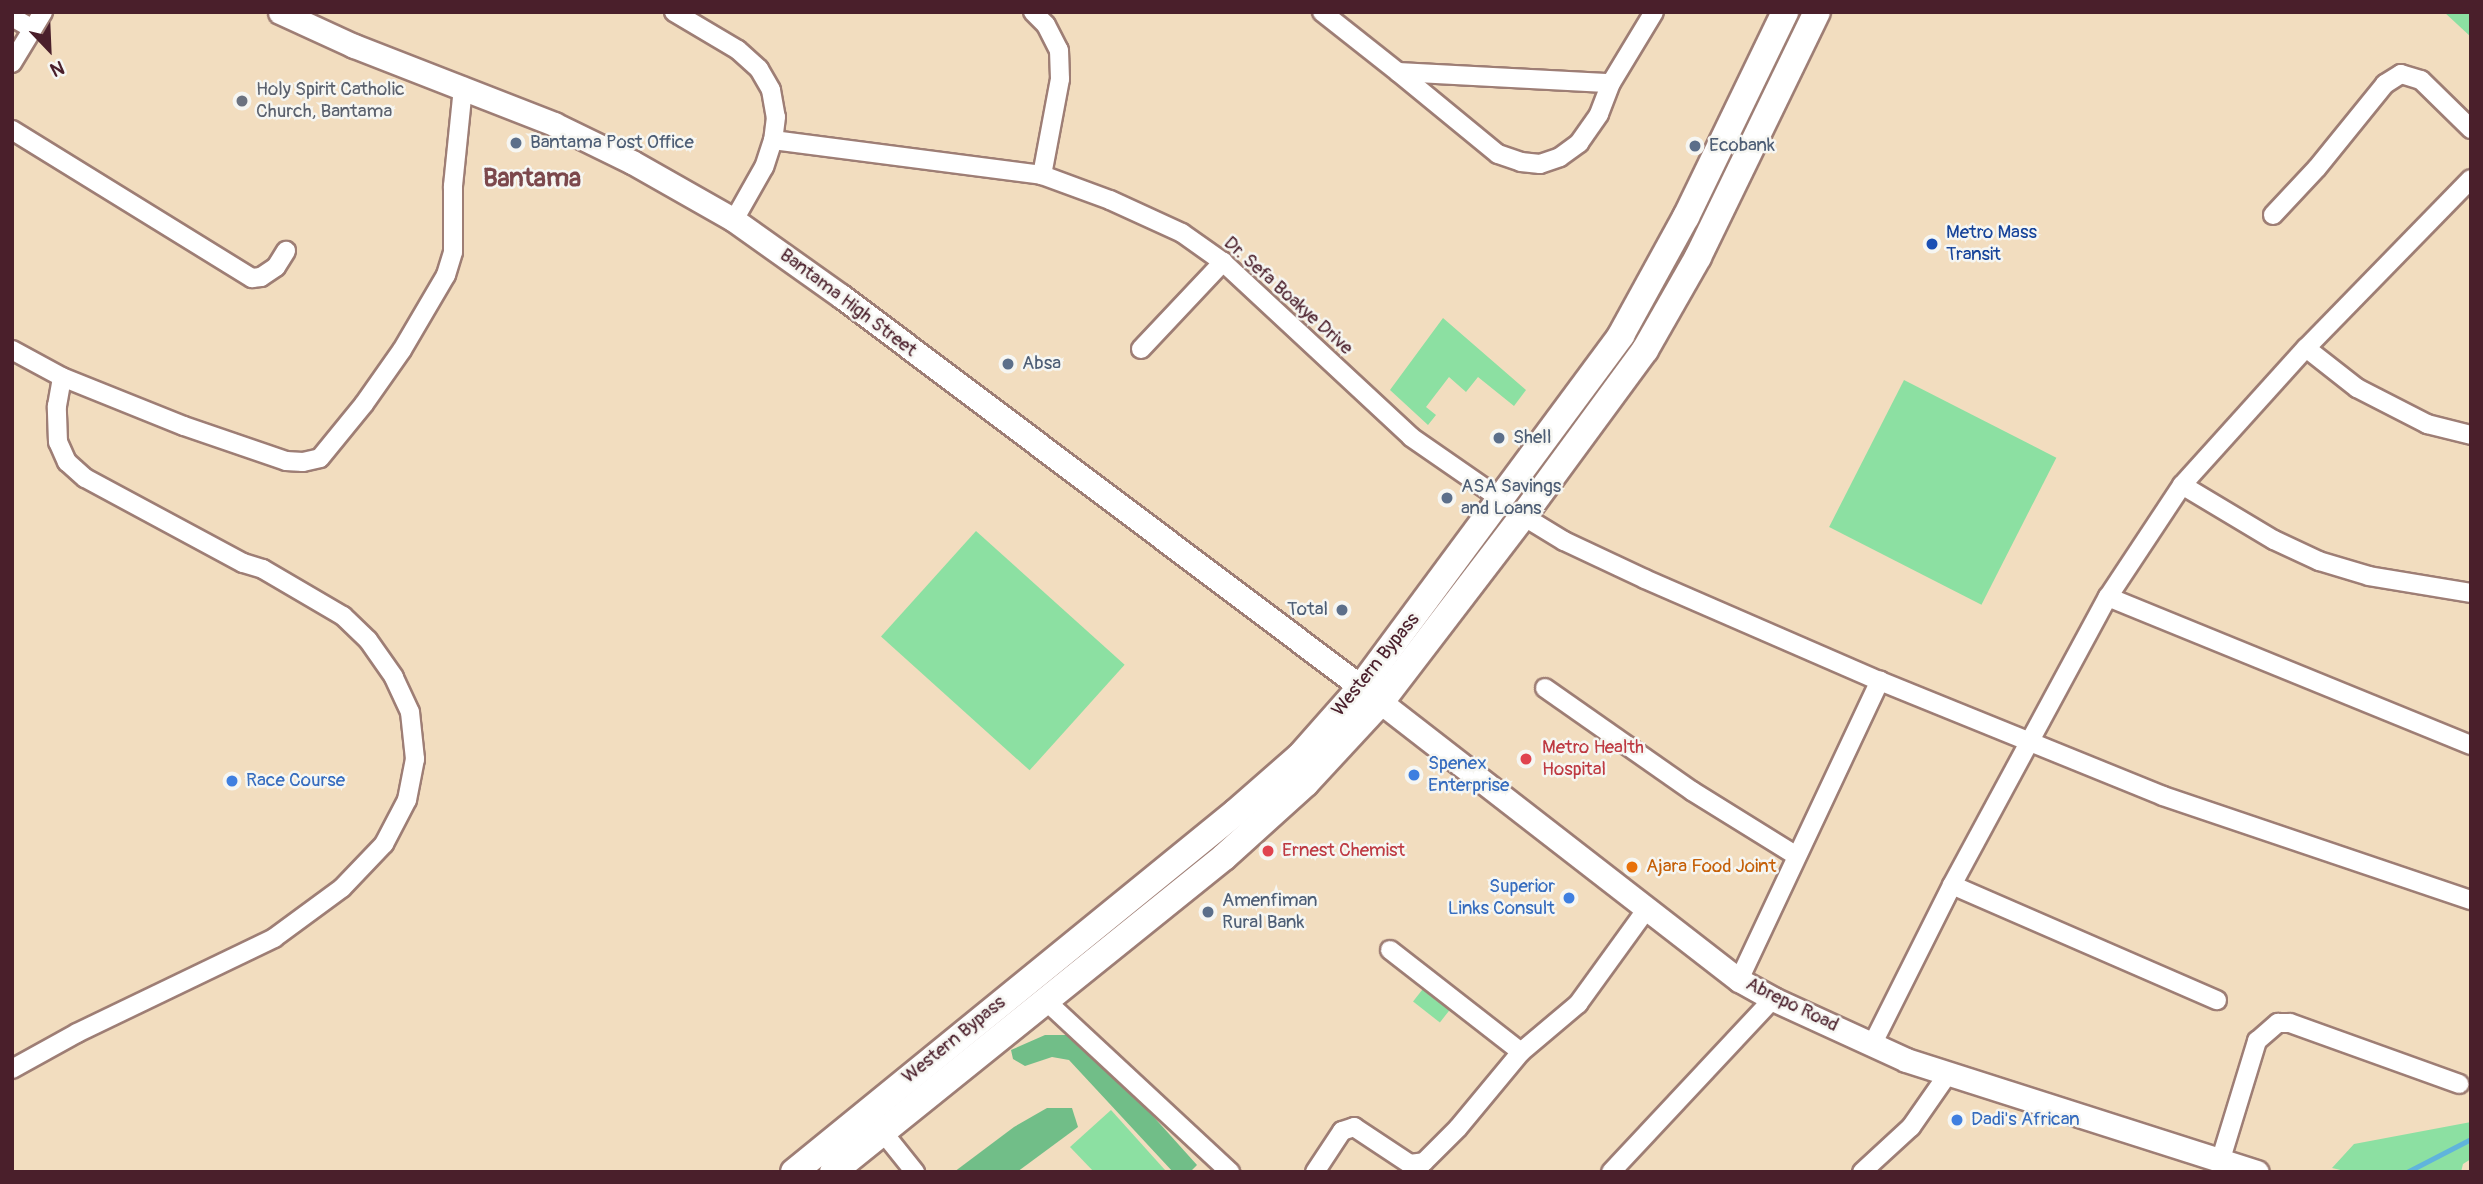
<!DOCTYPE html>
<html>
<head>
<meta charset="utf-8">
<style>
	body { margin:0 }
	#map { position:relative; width:2483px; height:1184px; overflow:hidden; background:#f2ddbf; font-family:Pangolin,sans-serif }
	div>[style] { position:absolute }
	.green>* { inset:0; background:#8ce0a2; transform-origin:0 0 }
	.forest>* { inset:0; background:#71be88 }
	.stream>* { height:4.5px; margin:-2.25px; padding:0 2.25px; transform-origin:2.25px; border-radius:2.25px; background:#60b4dc }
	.roads { filter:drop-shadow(2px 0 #9e7e75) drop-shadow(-2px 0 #9e7e75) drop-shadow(0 2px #9e7e75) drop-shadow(0 -2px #9e7e75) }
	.minor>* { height:18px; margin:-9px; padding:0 9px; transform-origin:9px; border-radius:9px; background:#fff }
	.major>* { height:23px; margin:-11.5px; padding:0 11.5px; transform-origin:11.5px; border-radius:11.5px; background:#fff }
	.highway>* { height:26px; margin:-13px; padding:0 13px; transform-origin:13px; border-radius:13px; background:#fff }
	.dots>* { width:19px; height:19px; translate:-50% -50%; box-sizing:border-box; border:4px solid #f6f6f2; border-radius:50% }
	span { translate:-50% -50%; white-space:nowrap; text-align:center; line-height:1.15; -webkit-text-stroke:5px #f6f6f2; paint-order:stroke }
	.worship-label { font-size:19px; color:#5b616d }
	.left { translate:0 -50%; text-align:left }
	.service-label { font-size:19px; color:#4e5e75 }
	.right { translate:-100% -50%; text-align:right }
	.transit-label { font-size:19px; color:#164399 }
	.street-label { font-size:19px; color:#4a1f2b }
	.health-label { font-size:19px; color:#be3a42 }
	.shop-label { font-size:19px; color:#366cbe }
	.food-label { font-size:19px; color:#c56008 }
	.district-label { font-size:26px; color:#7c484c; font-weight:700 }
	.frame { position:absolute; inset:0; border:14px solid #4a1f2b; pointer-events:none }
	.north { position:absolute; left:14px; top:14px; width:70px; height:70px; -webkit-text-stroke:5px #f6f6f2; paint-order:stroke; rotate:157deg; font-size:19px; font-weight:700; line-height:28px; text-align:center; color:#4a1f2b }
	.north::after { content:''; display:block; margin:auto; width:24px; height:32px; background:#4a1f2b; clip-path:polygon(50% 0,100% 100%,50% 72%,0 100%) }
</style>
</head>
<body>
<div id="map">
	<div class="green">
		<i style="clip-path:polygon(2444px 12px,2471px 12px,2471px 37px)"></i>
		<i style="clip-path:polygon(1443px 318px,1526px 390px,1514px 406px,1478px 377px,1466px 392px,1449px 377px,1426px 407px,1436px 415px,1428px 425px,1390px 390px)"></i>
		<i style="left:1904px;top:380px;width:171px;height:165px;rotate:27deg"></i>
		<i style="left:976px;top:531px;width:200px;height:142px;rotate:42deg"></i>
		<i style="left:1426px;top:985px;width:34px;height:21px;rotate:38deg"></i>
		<i style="clip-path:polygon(1111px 1110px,1165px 1170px,1094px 1172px,1070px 1147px)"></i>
		<i style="clip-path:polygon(2471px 1122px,2471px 1159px,2463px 1164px,2461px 1172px,2349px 1172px,2332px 1168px,2354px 1144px)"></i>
	</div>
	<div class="forest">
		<i style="clip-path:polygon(1045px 1035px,1075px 1035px,1098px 1055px,1197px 1165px,1190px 1172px,1173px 1172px,1069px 1060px,1052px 1057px,1025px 1066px,1013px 1059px,1011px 1050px)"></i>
		<i style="clip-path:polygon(1047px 1108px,1072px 1108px,1078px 1127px,1017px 1172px,954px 1172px,1014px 1127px)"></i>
	</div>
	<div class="stream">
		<i style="left:2407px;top:1172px;width:72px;rotate:-27.3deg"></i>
	</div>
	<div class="roads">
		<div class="minor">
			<i style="left:674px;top:12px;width:74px;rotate:30.7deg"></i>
			<i style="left:738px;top:50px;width:28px;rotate:42deg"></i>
			<i style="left:759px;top:69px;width:24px;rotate:60deg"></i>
			<i style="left:771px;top:90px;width:27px;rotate:80deg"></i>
			<i style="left:776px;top:117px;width:23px;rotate:97deg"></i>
			<i style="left:773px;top:140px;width:28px;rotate:108deg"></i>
			<i style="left:764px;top:167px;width:61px;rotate:119.5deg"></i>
			<i style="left:1033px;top:12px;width:18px;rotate:45deg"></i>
			<i style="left:1046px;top:25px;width:28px;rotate:63deg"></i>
			<i style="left:1059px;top:50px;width:29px;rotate:88deg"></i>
			<i style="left:1060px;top:79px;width:98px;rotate:100.6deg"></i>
			<i style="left:1322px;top:12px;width:97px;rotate:38.3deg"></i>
			<i style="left:1398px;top:72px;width:213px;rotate:3deg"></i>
			<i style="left:1611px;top:83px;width:83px;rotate:-58.8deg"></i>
			<i style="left:12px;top:17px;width:24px;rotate:30deg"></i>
			<i style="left:12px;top:63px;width:60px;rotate:-58.7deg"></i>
			<i style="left:1398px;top:72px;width:129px;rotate:39.4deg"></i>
			<i style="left:1498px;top:154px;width:24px;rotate:19deg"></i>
			<i style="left:1521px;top:162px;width:19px;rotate:6deg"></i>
			<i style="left:1540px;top:164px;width:21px;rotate:-19deg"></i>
			<i style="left:1560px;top:157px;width:24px;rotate:-36deg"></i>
			<i style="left:1579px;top:143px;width:35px;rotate:-55deg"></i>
			<i style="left:1599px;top:114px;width:33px;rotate:-69deg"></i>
			<i style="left:12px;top:130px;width:282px;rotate:31.7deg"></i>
			<i style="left:252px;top:278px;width:9px;rotate:-6deg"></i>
			<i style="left:261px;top:277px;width:18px;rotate:-34deg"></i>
			<i style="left:276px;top:267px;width:19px;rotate:-58deg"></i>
			<i style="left:773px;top:140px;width:271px;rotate:7.4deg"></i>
			<i style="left:1042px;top:175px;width:72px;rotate:20.2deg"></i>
			<i style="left:1110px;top:200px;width:79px;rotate:24.6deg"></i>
			<i style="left:1182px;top:233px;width:50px;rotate:35.3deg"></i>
			<i style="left:1223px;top:262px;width:257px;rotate:42.9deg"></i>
			<i style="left:1411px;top:437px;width:107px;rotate:34.7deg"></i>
			<i style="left:2273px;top:215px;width:64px;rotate:-46.9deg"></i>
			<i style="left:2317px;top:168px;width:108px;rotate:-51deg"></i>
			<i style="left:2385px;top:84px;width:19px;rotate:-32deg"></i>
			<i style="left:2401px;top:74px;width:21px;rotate:17deg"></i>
			<i style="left:2421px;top:80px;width:70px;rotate:44.4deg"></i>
			<i style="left:2306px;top:348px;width:65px;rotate:38.1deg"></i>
			<i style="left:2357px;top:388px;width:79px;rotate:27.2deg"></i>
			<i style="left:2427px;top:424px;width:45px;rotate:14deg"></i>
			<i style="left:1141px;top:349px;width:120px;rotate:-46.7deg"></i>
			<i style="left:12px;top:350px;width:57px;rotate:28.4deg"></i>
			<i style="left:62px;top:377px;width:131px;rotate:21.9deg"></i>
			<i style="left:184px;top:426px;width:108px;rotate:18.9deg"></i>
			<i style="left:286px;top:461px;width:17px;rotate:3deg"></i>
			<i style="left:303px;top:462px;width:17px;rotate:-13deg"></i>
			<i style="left:320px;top:458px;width:70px;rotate:-50.8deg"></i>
			<i style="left:364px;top:404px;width:66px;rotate:-54.9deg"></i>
			<i style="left:402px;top:350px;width:87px;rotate:-59.6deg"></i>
			<i style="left:446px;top:275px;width:24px;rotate:-73deg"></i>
			<i style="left:453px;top:252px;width:66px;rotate:-90deg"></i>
			<i style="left:453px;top:186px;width:100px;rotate:-84.2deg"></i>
			<i style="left:2182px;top:485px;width:107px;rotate:30.9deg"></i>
			<i style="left:2274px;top:540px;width:50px;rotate:25deg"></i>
			<i style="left:2319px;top:561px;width:52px;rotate:16.7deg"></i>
			<i style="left:2369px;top:576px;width:103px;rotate:9.5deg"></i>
			<i style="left:1523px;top:516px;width:48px;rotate:31.4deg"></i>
			<i style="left:1564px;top:541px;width:89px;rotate:25.1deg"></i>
			<i style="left:1645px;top:579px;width:256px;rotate:23.5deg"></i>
			<i style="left:1880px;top:681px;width:305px;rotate:22.1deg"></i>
			<i style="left:2163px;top:796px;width:325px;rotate:18.7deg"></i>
			<i style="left:2108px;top:597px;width:392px;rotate:22.2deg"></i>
			<i style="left:1545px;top:688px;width:179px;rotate:35deg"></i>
			<i style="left:1692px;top:791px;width:123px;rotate:31.8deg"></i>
			<i style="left:1952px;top:885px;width:289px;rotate:23.5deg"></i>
			<i style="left:1390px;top:950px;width:166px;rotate:37.9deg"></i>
			<i style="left:1739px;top:980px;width:331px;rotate:-64.8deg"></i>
			<i style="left:1045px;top:1000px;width:253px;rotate:42.9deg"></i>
			<i style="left:1873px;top:1043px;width:177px;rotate:-63.4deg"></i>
			<i style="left:1952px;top:885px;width:328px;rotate:-61.6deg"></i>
			<i style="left:2108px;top:597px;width:134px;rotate:-56.5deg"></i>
			<i style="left:2182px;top:485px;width:185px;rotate:-47.9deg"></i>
			<i style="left:2306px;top:348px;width:236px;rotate:-45.7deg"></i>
			<i style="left:12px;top:1069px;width:74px;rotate:-29deg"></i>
			<i style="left:77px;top:1033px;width:219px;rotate:-25.7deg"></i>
			<i style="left:274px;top:938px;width:84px;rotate:-36.3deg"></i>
			<i style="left:342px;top:888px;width:61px;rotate:-46.3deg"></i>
			<i style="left:384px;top:844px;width:50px;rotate:-62.4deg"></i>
			<i style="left:407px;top:800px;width:42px;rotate:-79deg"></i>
			<i style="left:415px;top:759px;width:47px;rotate:-96.1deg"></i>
			<i style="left:410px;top:712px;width:38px;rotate:-115deg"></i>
			<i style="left:394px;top:677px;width:45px;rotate:-125.1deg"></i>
			<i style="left:368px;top:640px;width:35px;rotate:-136deg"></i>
			<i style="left:343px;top:616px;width:93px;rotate:-149.6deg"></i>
			<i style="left:263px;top:569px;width:21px;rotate:-163deg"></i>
			<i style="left:243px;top:563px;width:179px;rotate:-151.7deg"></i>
			<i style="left:85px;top:478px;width:24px;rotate:-138deg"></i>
			<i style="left:67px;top:462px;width:22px;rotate:-114deg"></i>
			<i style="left:58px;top:442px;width:36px;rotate:-92deg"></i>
			<i style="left:57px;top:406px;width:29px;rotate:-80deg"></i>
			<i style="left:882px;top:1131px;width:53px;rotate:51.2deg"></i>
			<i style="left:2220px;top:1162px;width:127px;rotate:-73deg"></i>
			<i style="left:2257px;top:1041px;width:28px;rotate:-41deg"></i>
			<i style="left:2278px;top:1023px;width:12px"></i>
			<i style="left:2290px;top:1023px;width:180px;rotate:19.8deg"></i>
			<i style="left:1315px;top:1172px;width:49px;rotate:-56.6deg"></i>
			<i style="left:1342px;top:1131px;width:13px;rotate:-18deg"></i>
			<i style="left:1354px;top:1127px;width:67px;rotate:33.5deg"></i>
			<i style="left:1410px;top:1164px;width:14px;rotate:-8deg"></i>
			<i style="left:1424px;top:1162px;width:48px;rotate:-45deg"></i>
			<i style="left:1458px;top:1128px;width:99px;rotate:-50.3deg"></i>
			<i style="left:1521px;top:1052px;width:75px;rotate:-40.1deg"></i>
			<i style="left:1578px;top:1004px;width:116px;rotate:-54.1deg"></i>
			<i style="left:1611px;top:1172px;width:237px;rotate:-46.9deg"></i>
			<i style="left:1862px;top:1172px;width:67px;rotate:-42.6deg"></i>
			<i style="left:1911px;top:1127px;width:65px;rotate:-55.1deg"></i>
		</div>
		<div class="major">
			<i style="left:280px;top:12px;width:81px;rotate:24.7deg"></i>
			<i style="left:354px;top:46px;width:215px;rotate:21.3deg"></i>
			<i style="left:554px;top:124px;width:87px;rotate:26deg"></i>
			<i style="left:632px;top:162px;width:117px;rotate:29.6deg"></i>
			<i style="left:734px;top:220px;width:131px;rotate:35.4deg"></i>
			<i style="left:841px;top:296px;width:651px;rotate:36.94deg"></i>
			<i style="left:1361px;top:687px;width:478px;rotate:37.8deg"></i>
			<i style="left:1739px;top:980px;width:39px;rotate:29deg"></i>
			<i style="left:1773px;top:999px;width:146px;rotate:24.6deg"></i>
			<i style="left:1906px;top:1060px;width:368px;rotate:17.7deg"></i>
		</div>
		<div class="highway">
			<i style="left:794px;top:1172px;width:570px;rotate:-39.16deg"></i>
			<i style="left:1236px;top:812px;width:85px;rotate:-41.2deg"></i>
			<i style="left:1300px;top:756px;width:92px;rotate:-48.5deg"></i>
			<i style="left:1361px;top:687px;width:438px;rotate:-53.5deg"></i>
			<i style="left:1621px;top:335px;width:135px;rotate:-61.2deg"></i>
			<i style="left:1686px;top:217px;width:228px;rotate:-64.2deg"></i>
			<i style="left:833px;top:1172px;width:502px;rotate:-38.86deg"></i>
			<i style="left:1224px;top:857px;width:110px;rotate:-42.1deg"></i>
			<i style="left:1306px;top:783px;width:109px;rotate:-47.2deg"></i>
			<i style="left:1380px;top:703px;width:235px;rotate:-52.6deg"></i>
			<i style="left:1523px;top:516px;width:206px;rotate:-53.7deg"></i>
			<i style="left:1645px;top:350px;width:107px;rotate:-60.3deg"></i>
			<i style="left:1698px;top:257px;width:272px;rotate:-64.1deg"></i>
		</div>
	</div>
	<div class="dots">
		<i style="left:242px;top:101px;background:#6b7280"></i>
		<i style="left:516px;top:143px;background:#5c6f8a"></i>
		<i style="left:1695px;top:146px;background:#5c6f8a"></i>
		<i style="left:1932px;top:244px;background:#1a4fb4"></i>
		<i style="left:1008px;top:364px;background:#5c6f8a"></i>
		<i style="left:1499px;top:438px;background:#5c6f8a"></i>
		<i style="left:1447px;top:498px;background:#5c6f8a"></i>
		<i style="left:1342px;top:610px;background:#5c6f8a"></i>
		<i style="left:1526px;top:759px;background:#e0444e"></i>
		<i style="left:1414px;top:775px;background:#3f7fe0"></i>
		<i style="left:232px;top:781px;background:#3f7fe0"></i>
		<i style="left:1268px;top:851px;background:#e0444e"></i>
		<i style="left:1632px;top:867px;background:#e8710a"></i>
		<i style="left:1569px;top:898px;background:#3f7fe0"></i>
		<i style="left:1208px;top:912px;background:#5c6f8a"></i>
		<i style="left:1957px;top:1120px;background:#3f7fe0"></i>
	</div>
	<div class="worship-label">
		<span class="left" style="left:256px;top:101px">Holy Spirit Catholic<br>Church, Bantama</span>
	</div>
	<div class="service-label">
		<span class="left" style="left:530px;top:143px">Bantama Post Office</span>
		<span class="left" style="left:1709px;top:146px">Ecobank</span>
		<span class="left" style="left:1022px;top:364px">Absa</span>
		<span class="left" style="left:1513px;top:438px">Shell</span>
		<span class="left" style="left:1461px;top:498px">ASA Savings<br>and Loans</span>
		<span class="right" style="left:1328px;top:610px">Total</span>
		<span class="left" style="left:1222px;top:912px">Amenfiman<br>Rural Bank</span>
	</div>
	<div class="transit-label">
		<span class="left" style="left:1946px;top:244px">Metro Mass<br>Transit</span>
	</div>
	<div class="street-label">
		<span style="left:1288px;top:296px;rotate:42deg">Dr. Sefa Boakye Drive</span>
		<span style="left:848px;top:303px;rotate:37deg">Bantama High Street</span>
		<span style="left:1376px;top:665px;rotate:-51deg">Western Bypass</span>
		<span style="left:1792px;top:1005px;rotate:26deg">Abrepo Road</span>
		<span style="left:954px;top:1040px;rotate:-39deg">Western Bypass</span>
	</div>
	<div class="health-label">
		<span class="left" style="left:1542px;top:759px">Metro Health<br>Hospital</span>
		<span class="left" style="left:1282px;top:851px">Ernest Chemist</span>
	</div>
	<div class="shop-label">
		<span class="left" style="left:1428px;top:775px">Spenex<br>Enterprise</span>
		<span class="left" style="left:246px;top:781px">Race Course</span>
		<span class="right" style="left:1555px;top:898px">Superior<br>Links Consult</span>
		<span class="left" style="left:1971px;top:1120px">Dadi's African</span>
	</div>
	<div class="food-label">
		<span class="left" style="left:1646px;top:867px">Ajara Food Joint</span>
	</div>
	<div class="district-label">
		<span style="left:532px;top:179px">Bantama</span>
	</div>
	<div class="frame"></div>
	<div class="north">N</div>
</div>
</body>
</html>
